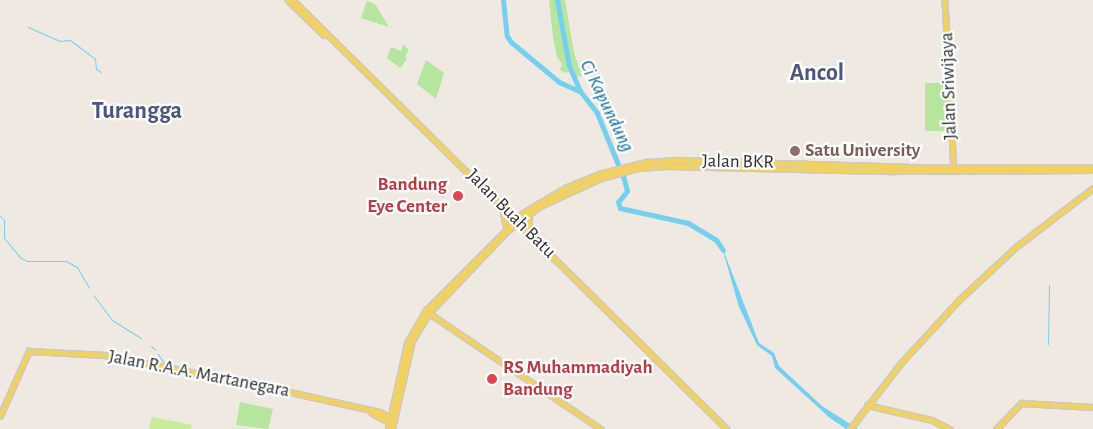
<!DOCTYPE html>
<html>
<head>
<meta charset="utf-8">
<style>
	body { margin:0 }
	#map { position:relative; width:1093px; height:429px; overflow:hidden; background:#efe9e1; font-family:"Alegreya Sans",sans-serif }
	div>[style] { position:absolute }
	.green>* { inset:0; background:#b6e59e; transform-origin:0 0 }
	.pitch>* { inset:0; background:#c9ec9a }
	.water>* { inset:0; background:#75cff0 }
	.stream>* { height:1px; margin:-0.5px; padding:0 0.5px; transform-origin:0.5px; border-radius:0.5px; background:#75cff0 }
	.river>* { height:5px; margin:-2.5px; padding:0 2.5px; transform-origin:2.5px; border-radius:2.5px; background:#75cff0 }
	.roads { filter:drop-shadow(1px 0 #c9c9c9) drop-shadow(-1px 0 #c9c9c9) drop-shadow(0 1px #c9c9c9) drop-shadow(0 -1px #c9c9c9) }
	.major>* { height:4.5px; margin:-2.25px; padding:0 2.25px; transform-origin:2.25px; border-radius:2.25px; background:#f2d163 }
	.dots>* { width:14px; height:14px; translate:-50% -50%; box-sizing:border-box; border:2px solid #fff; border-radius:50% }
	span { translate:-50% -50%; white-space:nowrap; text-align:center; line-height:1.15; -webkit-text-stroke:4.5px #fff; paint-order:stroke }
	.street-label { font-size:19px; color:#2e2e2e }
	.education-label { font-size:19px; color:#785e54; font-weight:700 }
	.left { translate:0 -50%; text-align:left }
	.health-label { font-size:19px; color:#be3a42; font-weight:700 }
	.right { translate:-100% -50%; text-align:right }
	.water-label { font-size:20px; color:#0d6fa3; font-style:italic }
	.district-label { font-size:24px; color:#4d5680; font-weight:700 }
</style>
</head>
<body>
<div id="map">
	<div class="green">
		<i style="clip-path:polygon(549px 0,565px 0,574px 53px,582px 76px,576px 77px,574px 70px,565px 73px,560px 70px,562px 64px,557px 57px,553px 38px)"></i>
		<i style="clip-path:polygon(367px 1px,375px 4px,389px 27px,361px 18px)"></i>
		<i style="clip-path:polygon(403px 44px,409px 50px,405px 56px,407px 59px,400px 68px,387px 58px,391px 47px,401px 51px)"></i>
		<i style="clip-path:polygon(426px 60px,444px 73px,436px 99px,417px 84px)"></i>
		<i style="left:925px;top:83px;width:22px;height:48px"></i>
		<i style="clip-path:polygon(240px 402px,273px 409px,268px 429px,236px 425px)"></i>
	</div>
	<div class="pitch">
		<i style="clip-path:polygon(152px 417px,192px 425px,191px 429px,149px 429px)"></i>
	</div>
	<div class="water">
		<i style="clip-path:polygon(721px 244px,759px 343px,774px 353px,779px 366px,822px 406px,858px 429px,846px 429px,830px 418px,775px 368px,772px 356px,757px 345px,739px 307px)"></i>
	</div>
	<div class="stream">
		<i style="left:28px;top:27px;width:34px;rotate:24deg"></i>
		<i style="left:59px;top:41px;width:11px;rotate:-5deg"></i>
		<i style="left:70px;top:40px;width:31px;rotate:37deg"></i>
		<i style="left:95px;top:59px;width:10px;rotate:84deg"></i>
		<i style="left:96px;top:69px;width:6px;rotate:31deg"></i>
		<i style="left:0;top:216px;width:6px;rotate:45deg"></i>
		<i style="left:4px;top:220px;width:18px;rotate:90deg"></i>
		<i style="left:4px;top:238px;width:26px;rotate:50deg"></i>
		<i style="left:21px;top:258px;width:7px;rotate:27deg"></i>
		<i style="left:27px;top:261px;width:39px"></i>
		<i style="left:66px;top:261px;width:13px;rotate:29deg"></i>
		<i style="left:77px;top:267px;width:24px;rotate:60deg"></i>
		<i style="left:94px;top:296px;width:30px;rotate:53deg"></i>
		<i style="left:112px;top:320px;width:34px;rotate:32deg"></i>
		<i style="left:1048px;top:344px;width:59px;rotate:-89deg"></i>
		<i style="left:151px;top:346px;width:6px;rotate:39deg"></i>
		<i style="left:158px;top:354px;width:11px;rotate:56deg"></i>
	</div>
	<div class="river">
		<i style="left:503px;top:0;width:36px;rotate:84deg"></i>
		<i style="left:507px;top:36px;width:7px;rotate:56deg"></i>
		<i style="left:511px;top:42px;width:62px;rotate:39.8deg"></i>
		<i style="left:559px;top:82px;width:22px;rotate:24deg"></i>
		<i style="left:557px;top:0;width:67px;rotate:79.7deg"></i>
		<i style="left:569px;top:66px;width:27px;rotate:66deg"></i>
		<i style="left:580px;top:91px;width:28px;rotate:52deg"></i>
		<i style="left:597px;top:113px;width:71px;rotate:67.8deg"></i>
		<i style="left:624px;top:179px;width:12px;rotate:76deg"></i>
		<i style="left:627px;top:191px;width:14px;rotate:129deg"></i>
		<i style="left:618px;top:202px;width:6px;rotate:72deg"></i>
		<i style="left:620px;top:208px;width:70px;rotate:12.4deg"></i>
		<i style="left:688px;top:223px;width:33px;rotate:31deg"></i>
		<i style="left:716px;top:240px;width:12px;rotate:55deg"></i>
	</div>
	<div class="roads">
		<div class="major">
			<i style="left:288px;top:0;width:50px;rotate:44.2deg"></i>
			<i style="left:293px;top:0;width:610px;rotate:44.67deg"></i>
			<i style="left:945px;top:0;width:169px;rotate:87deg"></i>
			<i style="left:503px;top:210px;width:16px;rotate:79deg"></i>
			<i style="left:528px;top:231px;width:16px;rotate:-86deg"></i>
			<i style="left:429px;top:313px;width:207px;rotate:34deg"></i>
			<i style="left:867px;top:405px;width:67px;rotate:13deg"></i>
			<i style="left:932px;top:420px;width:20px;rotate:27deg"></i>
			<i style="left:372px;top:413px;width:21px;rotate:28deg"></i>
			<i style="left:0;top:416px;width:71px;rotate:-66deg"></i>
			<i style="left:29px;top:351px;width:76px;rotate:3deg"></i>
			<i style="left:105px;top:355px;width:179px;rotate:11.2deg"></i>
			<i style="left:281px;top:390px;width:101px;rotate:12.5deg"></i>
			<i style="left:380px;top:412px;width:13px;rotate:29deg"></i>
			<i style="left:388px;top:429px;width:88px;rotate:-77.5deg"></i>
			<i style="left:407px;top:343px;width:38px;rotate:-60deg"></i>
			<i style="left:426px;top:310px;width:137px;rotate:-45deg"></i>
			<i style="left:523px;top:213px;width:51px;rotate:-30.6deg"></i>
			<i style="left:567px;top:187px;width:35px;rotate:-22deg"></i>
			<i style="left:599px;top:174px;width:49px;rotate:-14.3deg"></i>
			<i style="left:646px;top:162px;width:30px;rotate:-4deg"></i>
			<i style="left:676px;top:160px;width:231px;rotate:1.7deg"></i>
			<i style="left:907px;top:167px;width:186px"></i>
			<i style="left:392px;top:429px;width:90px;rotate:-77.2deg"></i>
			<i style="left:412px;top:341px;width:33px;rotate:-59deg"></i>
			<i style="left:429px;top:313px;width:115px;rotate:-46.4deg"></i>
			<i style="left:508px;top:230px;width:38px;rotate:-37deg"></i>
			<i style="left:538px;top:207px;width:69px;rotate:-24.7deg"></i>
			<i style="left:601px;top:178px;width:39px;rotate:-15deg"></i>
			<i style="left:639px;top:168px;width:28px;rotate:-4deg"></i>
			<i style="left:667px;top:166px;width:228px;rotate:1.3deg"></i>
			<i style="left:895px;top:171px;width:198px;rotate:-0.3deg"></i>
			<i style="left:850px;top:429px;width:83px;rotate:-52.3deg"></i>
			<i style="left:901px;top:363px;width:86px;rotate:-47.4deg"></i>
			<i style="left:959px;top:300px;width:79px;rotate:-43deg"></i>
			<i style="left:1017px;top:246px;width:96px;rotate:-37.3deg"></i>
			<i style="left:996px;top:429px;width:36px;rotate:-46deg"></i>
			<i style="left:1021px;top:403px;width:72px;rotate:3.2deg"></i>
		</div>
	</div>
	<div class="dots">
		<i style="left:795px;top:151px;background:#8d6e63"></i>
		<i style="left:458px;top:196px;background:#e0444e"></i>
		<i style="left:492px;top:379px;background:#e0444e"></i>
	</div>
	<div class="street-label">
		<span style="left:949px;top:86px;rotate:-92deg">Jalan Sriwijaya</span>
		<span style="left:738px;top:162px;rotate:1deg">Jalan BKR</span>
		<span style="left:511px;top:214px;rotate:45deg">Jalan Buah Batu</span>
		<span style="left:199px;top:374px;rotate:11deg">Jalan R.A.A. Martanegara</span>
	</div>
	<div class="education-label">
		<span class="left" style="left:805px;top:151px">Satu University</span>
	</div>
	<div class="health-label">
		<span class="right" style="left:447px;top:196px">Bandung<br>Eye Center</span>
		<span class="left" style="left:503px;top:379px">RS Muhammadiyah<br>Bandung</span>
	</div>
	<div class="water-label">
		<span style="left:607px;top:106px;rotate:64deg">Ci Kapundung</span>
	</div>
	<div class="district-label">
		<span style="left:817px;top:74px">Ancol</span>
		<span style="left:137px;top:112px">Turangga</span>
	</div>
</div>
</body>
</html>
